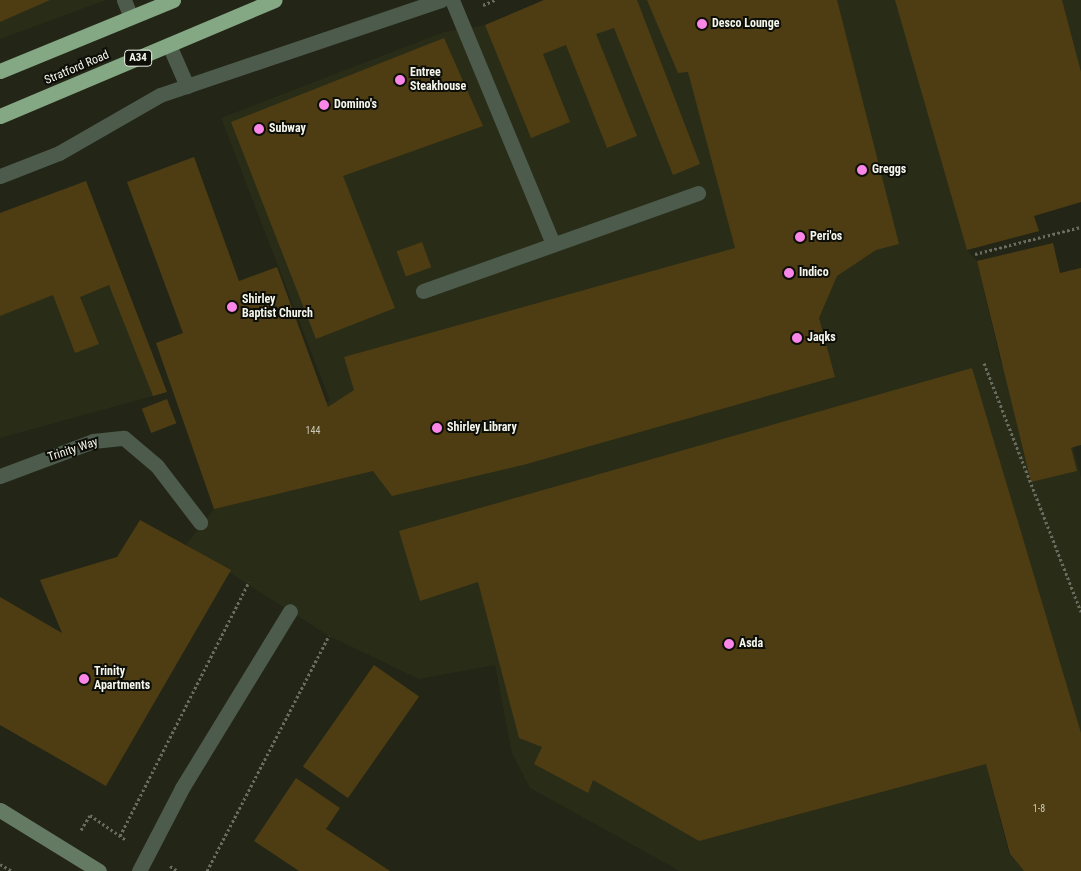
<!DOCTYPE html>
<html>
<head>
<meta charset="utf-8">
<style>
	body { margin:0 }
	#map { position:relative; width:1081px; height:871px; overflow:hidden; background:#232517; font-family:"Roboto Condensed",sans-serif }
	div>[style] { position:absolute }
	.built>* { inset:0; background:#292c17 }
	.building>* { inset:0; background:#4e3d12; transform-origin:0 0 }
	.path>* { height:3px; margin-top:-1.5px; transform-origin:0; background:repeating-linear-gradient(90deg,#6a6c60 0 2.5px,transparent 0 5px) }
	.lane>* { height:15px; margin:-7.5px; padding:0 7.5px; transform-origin:7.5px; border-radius:7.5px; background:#4d5b4d }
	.street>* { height:15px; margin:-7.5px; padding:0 7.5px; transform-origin:7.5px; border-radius:7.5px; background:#4d5b4d }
	.secondary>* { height:15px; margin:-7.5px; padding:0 7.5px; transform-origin:7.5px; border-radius:7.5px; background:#647a63 }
	.highway>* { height:15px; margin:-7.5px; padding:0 7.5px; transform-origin:7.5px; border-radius:7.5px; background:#84a784 }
	.dots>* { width:14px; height:14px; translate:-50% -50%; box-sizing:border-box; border:2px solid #0d0e08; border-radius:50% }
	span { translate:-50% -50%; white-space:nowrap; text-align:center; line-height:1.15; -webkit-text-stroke:4px #0d0e08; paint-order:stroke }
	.number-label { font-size:10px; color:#cac8b6 }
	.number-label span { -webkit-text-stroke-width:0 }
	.shield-label span { padding:1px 4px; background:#0d0e08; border:1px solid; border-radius:4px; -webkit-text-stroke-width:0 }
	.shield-label { font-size:11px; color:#f4f6ec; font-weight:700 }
	.poi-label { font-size:12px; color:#f4f6ec; font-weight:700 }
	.left { translate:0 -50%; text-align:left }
	.street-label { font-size:12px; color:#f4f6ec }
</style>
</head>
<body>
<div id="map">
	<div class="built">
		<i style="clip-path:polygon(0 0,106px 0,0 39px)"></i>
		<i style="clip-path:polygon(544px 0,1081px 0,1081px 202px,1034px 216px,1039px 231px,967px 250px,977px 261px,1001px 363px,1048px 352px,1081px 477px,1081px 733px,986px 764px,1009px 854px,1024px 871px,680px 871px,530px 788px,512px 753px,495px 665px,419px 679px,329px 636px,186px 545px,214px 509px,198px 455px,330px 401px,221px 118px,444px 32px,485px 25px)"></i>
		<i style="clip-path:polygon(86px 181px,167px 392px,0 438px,0 213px)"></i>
	</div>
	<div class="building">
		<i style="clip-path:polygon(0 0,50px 0,0 22px)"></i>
		<i style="clip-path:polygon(544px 0,637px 0,700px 164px,673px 175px,614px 28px,596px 34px,637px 136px,607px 148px,566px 45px,543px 54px,570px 122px,531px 138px,485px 25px)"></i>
		<i style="clip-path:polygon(647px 0,837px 0,899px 244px,876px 250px,837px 276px,819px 318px,835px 377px,523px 465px,392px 496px,373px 471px,214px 509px,156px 343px,183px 333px,127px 182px,194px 157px,239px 281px,277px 267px,328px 407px,354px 390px,344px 357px,735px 248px,688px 72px,678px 73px)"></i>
		<i style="clip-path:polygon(895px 0,1062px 0,1081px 72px,1081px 202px,1034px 216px,1039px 231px,967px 250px)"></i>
		<i style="clip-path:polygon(444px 38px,483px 126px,343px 176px,395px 308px,316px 339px,231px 122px)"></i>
		<i style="clip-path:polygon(86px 181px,167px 392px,153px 396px,109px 285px,80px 297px,99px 344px,75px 353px,53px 295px,0 316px,0 213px)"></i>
		<i style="left:422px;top:242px;width:27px;height:27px;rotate:70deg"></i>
		<i style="clip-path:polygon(1053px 243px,1060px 273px,1081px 268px,1081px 445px,1071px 448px,1077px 471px,1031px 482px,977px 261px)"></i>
		<i style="clip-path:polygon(972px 368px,1081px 733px,1081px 871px,1024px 871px,1010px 854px,986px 764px,699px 841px,593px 780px,588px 793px,534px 764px,542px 747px,519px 738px,478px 582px,420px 601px,399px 531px)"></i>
		<i style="left:167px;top:399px;width:26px;height:27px;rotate:69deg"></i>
		<i style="clip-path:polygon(140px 520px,231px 570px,106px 786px,0 725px,0 597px,62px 633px,40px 580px,117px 557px)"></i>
		<i style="left:374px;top:665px;width:55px;height:124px;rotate:35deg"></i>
		<i style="clip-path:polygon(296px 778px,340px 808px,326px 829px,390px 871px,299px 871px,254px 841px)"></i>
	</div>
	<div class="path">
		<i style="left:483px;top:5px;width:13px;rotate:-23deg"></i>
		<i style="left:975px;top:254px;width:109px;rotate:-14.3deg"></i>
		<i style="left:984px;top:363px;width:267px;rotate:68.7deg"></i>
		<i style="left:81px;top:830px;width:17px;rotate:-59deg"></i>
		<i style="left:90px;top:815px;width:44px;rotate:34.8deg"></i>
		<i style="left:120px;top:836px;width:285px;rotate:-63.1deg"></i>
		<i style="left:0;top:864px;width:14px;rotate:30deg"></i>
		<i style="left:170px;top:866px;width:9px;rotate:32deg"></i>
		<i style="left:207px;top:871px;width:265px;rotate:-62.6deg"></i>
	</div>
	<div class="lane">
		<i style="left:124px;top:0;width:18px;rotate:68deg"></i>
		<i style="left:452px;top:0;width:264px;rotate:67.5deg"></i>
		<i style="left:169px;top:45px;width:45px;rotate:66.3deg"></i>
		<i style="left:0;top:176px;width:63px;rotate:-21.3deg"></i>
		<i style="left:59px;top:153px;width:116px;rotate:-29.9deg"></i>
		<i style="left:160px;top:95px;width:297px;rotate:-18.7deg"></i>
		<i style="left:423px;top:291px;width:292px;rotate:-19.6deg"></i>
		<i style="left:139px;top:871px;width:93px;rotate:-62.6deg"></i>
		<i style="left:182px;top:788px;width:207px;rotate:-58.6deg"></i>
	</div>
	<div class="street">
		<i style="left:0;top:476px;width:99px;rotate:-20.6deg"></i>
		<i style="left:93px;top:441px;width:31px;rotate:-6deg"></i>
		<i style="left:124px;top:438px;width:43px;rotate:40.3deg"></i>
		<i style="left:157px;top:466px;width:71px;rotate:52.5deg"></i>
	</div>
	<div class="secondary">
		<i style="left:0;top:810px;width:116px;rotate:31.6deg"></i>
	</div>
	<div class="highway">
		<i style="left:0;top:71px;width:187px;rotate:-22.3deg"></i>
		<i style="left:0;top:116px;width:298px;rotate:-22.9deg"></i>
	</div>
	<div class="dots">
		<i style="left:702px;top:24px;background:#fa87e8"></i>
		<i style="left:400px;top:80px;background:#fa87e8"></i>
		<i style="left:324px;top:105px;background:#fa87e8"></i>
		<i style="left:259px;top:129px;background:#fa87e8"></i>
		<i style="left:862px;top:170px;background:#fa87e8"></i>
		<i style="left:800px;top:237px;background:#fa87e8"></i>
		<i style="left:789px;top:273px;background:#fa87e8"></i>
		<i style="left:232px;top:307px;background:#fa87e8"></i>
		<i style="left:797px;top:338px;background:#fa87e8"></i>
		<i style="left:437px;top:428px;background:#fa87e8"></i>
		<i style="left:729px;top:644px;background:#fa87e8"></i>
		<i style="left:84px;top:679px;background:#fa87e8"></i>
	</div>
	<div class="number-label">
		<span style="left:313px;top:431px">144</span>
		<span style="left:1039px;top:809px">1-8</span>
	</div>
	<div class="shield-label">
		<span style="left:138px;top:58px">A34</span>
	</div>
	<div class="poi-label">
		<span class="left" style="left:712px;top:24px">Desco Lounge</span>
		<span class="left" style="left:410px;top:80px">Entree<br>Steakhouse</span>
		<span class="left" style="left:334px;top:105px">Domino's</span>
		<span class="left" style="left:269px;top:129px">Subway</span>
		<span class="left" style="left:872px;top:170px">Greggs</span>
		<span class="left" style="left:810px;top:237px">Peri'os</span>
		<span class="left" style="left:799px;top:273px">Indico</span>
		<span class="left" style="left:242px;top:307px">Shirley<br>Baptist Church</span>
		<span class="left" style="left:807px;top:338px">Jaqks</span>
		<span class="left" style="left:447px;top:428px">Shirley Library</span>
		<span class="left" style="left:739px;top:644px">Asda</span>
		<span class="left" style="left:94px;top:679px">Trinity<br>Apartments</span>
	</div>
	<div class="street-label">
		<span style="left:77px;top:68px;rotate:-23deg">Stratford Road</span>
		<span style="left:73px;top:450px;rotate:-18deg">Trinity Way</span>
	</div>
</div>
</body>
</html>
